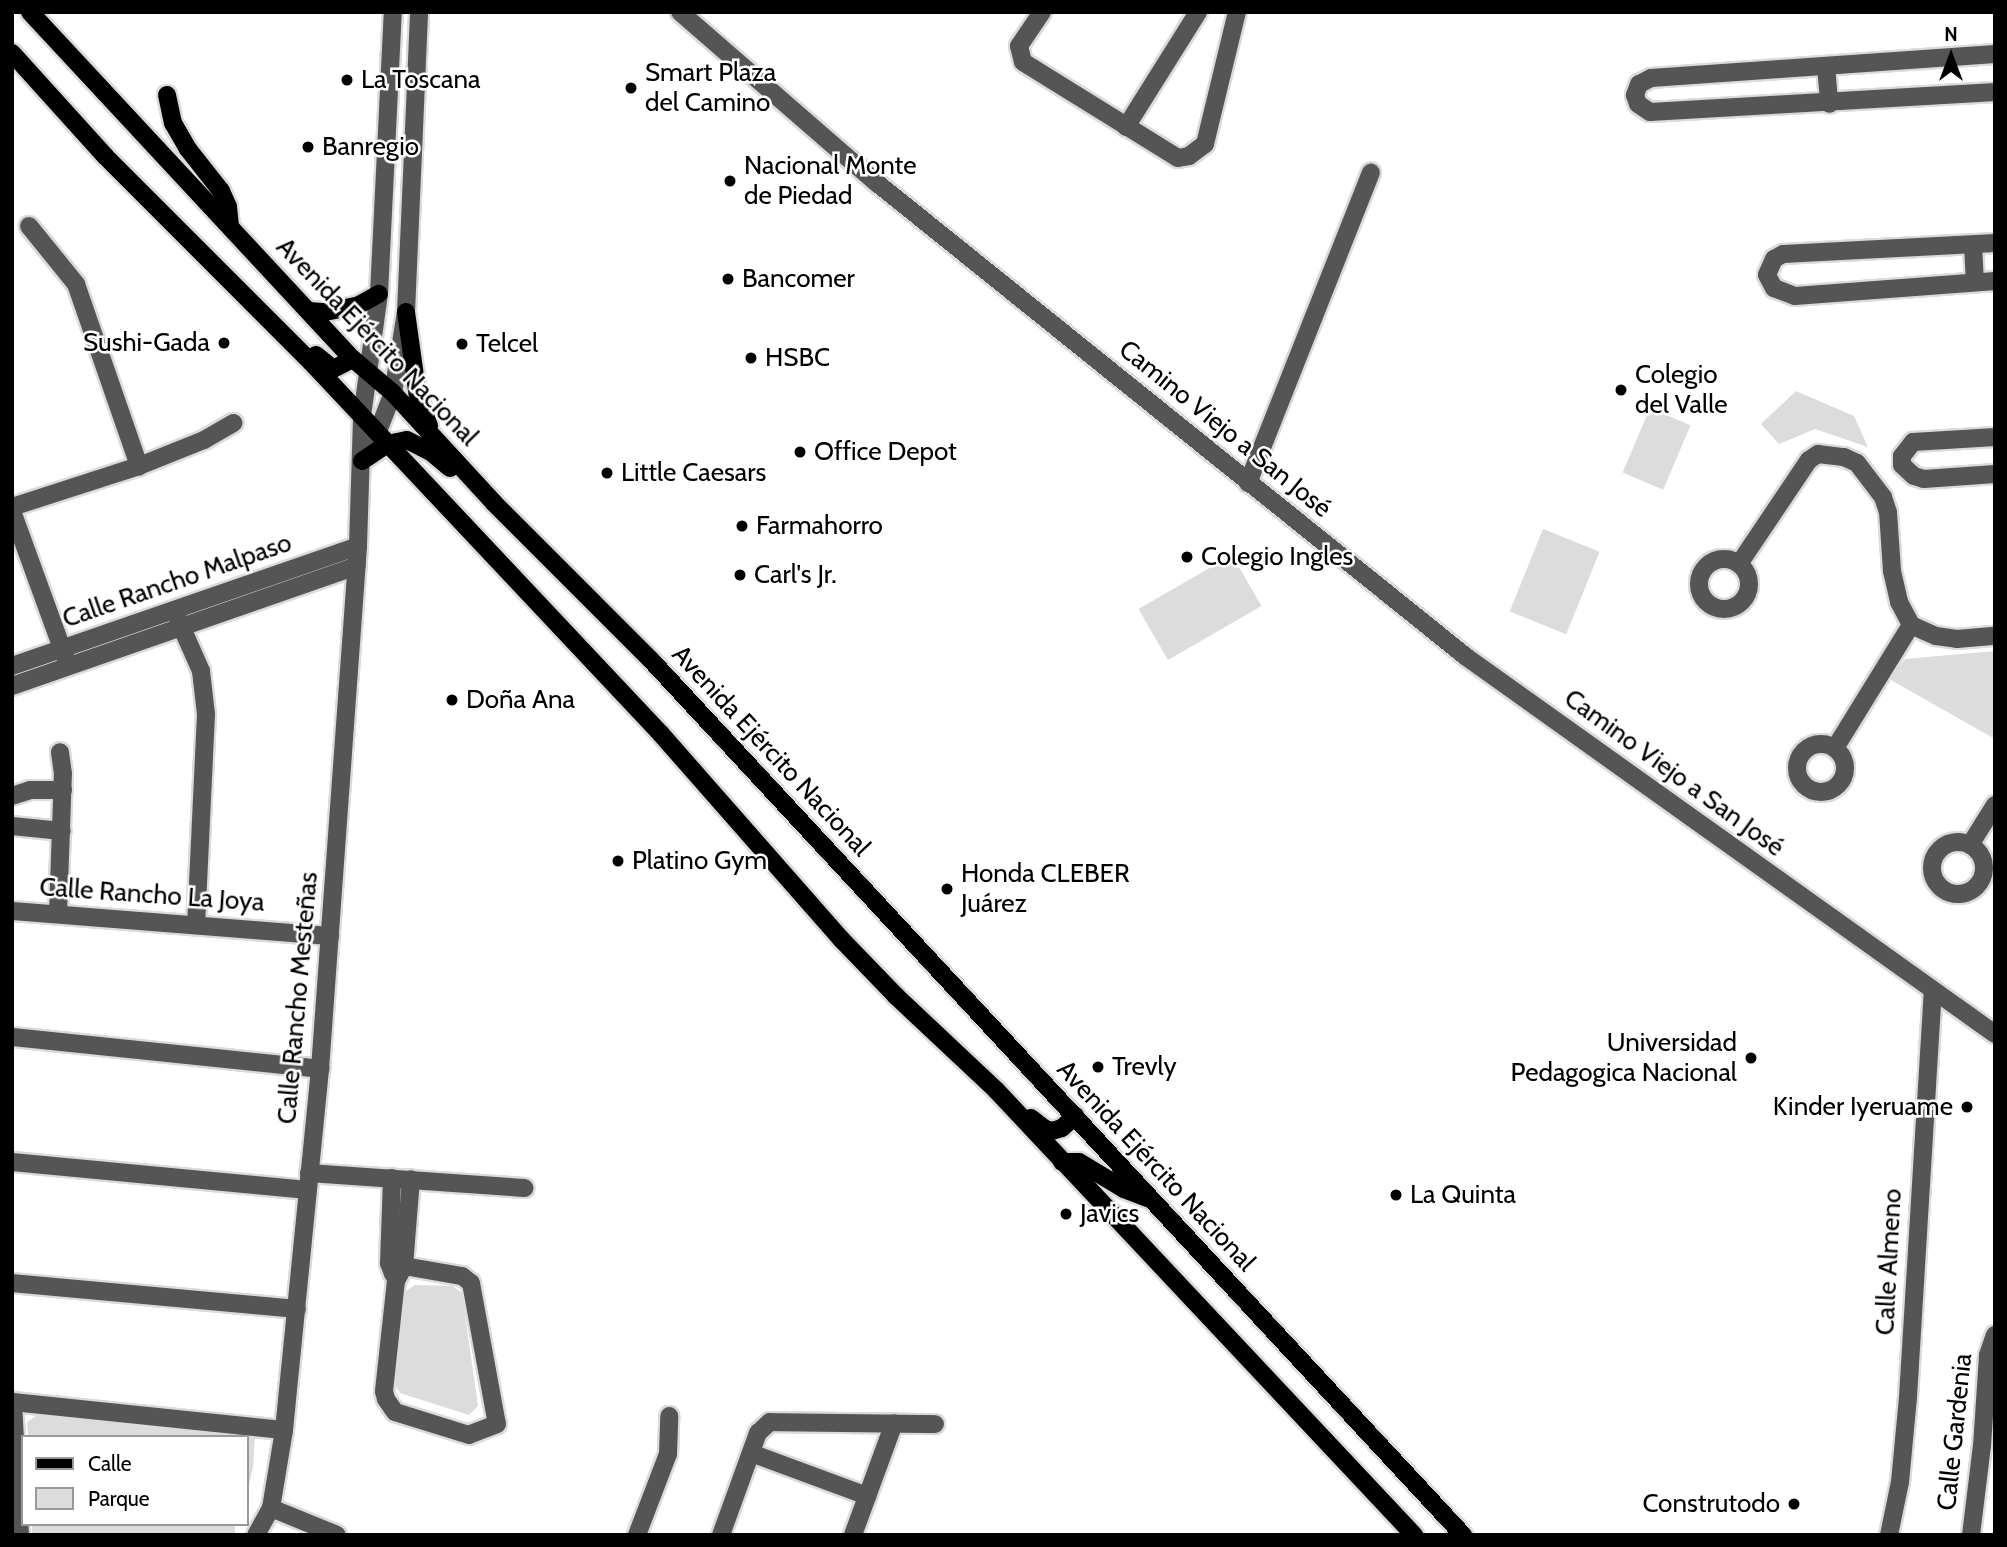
<!DOCTYPE html>
<html>
<head>
<meta charset="utf-8">
<style>
	body { margin:0 }
	#map { position:relative; width:2007px; height:1547px; overflow:hidden; background:#fff; font-family:Cabin,sans-serif }
	div>[style] { position:absolute }
	.green>* { inset:0; background:#dcdcdc; transform-origin:0 0 }
	.roads { filter:drop-shadow(2px 0 #dbdbdb) drop-shadow(-2px 0 #dbdbdb) drop-shadow(0 2px #dbdbdb) drop-shadow(0 -2px #dbdbdb) }
	.minor>* { height:18px; margin:-9px; padding:0 9px; transform-origin:9px; border-radius:9px; background:#555 }
	.minor>.ring { margin:-9px; padding:0; box-sizing:content-box; background:none; border:18px solid #555; border-radius:50% }
	.major>* { height:18px; margin:-9px; padding:0 9px; transform-origin:9px; border-radius:9px; background:#000 }
	.dots>* { width:19px; height:19px; translate:-50% -50%; box-sizing:border-box; border:4px solid #fff; border-radius:50% }
	span { translate:-50% -50%; white-space:nowrap; text-align:center; line-height:1.15; -webkit-text-stroke:5px #fff; paint-order:stroke }
	.poi-label { font-size:26px; color:#000 }
	.left { translate:0 -50%; text-align:left }
	.right { translate:-100% -50%; text-align:right }
	.street-label { font-size:26px; color:#000 }
	.frame { position:absolute; inset:0; border:14px solid #000; pointer-events:none }
	.legend { position:absolute; left:21px; top:1435px; width:228px; height:91px; box-sizing:border-box; background:#fff; border:2px solid #999; margin:0; padding:9px 12px; list-style:none; font-size:21px; color:#000 }
	.legend li { display:flex; align-items:center; gap:14px; height:35px }
	.legend b { width:35px; border:2px solid #999 }
	.north { position:absolute; left:1916px; top:21px; width:70px; height:70px; -webkit-text-stroke:5px #fff; paint-order:stroke; rotate:0deg; font-size:19px; font-weight:700; line-height:28px; text-align:center; color:#000 }
	.north::after { content:''; display:block; margin:auto; width:24px; height:32px; background:#000; clip-path:polygon(50% 0,100% 100%,50% 72%,0 100%) }
</style>
</head>
<body>
<div id="map">
	<div class="green">
		<i style="clip-path:polygon(1796px 391px,1854px 416px,1868px 447px,1815px 429px,1779px 444px,1761px 424px)"></i>
		<i style="left:1650px;top:408px;width:44px;height:70px;rotate:23deg"></i>
		<i style="left:1543px;top:529px;width:61px;height:89px;rotate:22deg"></i>
		<i style="left:1232px;top:555px;width:59px;height:108px;rotate:60deg"></i>
		<i style="clip-path:polygon(1995px 651px,1995px 739px,1889px 679px,1905px 659px)"></i>
		<i style="clip-path:polygon(415px 1285px,453px 1286px,462px 1293px,478px 1406px,469px 1415px,400px 1393px,395px 1385px,403px 1293px)"></i>
		<i style="clip-path:polygon(42px 1412px,255px 1435px,253px 1467px,247px 1494px,247px 1437px,28px 1437px,27px 1422px)"></i>
		<i style="left:32px;top:1524px;width:203px;height:11px"></i>
	</div>
	<div class="roads">
		<div class="minor">
			<i style="left:680px;top:12px;width:261px;rotate:41deg"></i>
			<i style="left:877px;top:183px;width:755px;rotate:38.81deg"></i>
			<i style="left:1465px;top:656px;width:651px;rotate:35.5deg"></i>
			<i style="left:1042px;top:12px;width:41px;rotate:124.1deg"></i>
			<i style="left:1019px;top:46px;width:16px;rotate:76deg"></i>
			<i style="left:1023px;top:62px;width:182px;rotate:31.8deg"></i>
			<i style="left:1178px;top:158px;width:11px;rotate:-10deg"></i>
			<i style="left:1189px;top:156px;width:20px;rotate:-37deg"></i>
			<i style="left:1205px;top:144px;width:136px;rotate:-76.4deg"></i>
			<i style="left:1995px;top:54px;width:345px;rotate:176deg"></i>
			<i style="left:1651px;top:78px;width:13px;rotate:153deg"></i>
			<i style="left:1639px;top:84px;width:12px;rotate:110deg"></i>
			<i style="left:1635px;top:95px;width:9px;rotate:72deg"></i>
			<i style="left:1638px;top:104px;width:14px;rotate:34deg"></i>
			<i style="left:1650px;top:112px;width:346px;rotate:-3.3deg"></i>
			<i style="left:1826px;top:66px;width:38px;rotate:85deg"></i>
			<i style="left:1126px;top:127px;width:136px;rotate:-57.9deg"></i>
			<i style="left:29px;top:226px;width:75px;rotate:51deg"></i>
			<i style="left:76px;top:284px;width:193px;rotate:70.9deg"></i>
			<i style="left:1995px;top:243px;width:212px;rotate:177deg"></i>
			<i style="left:1783px;top:254px;width:10px;rotate:151deg"></i>
			<i style="left:1774px;top:259px;width:17px;rotate:114deg"></i>
			<i style="left:1767px;top:275px;width:15px;rotate:62deg"></i>
			<i style="left:1774px;top:288px;width:22px;rotate:21deg"></i>
			<i style="left:1795px;top:296px;width:201px;rotate:-4.3deg"></i>
			<i style="left:1973px;top:245px;width:37px;rotate:87deg"></i>
			<i style="left:1995px;top:437px;width:82px;rotate:176.5deg"></i>
			<i style="left:1913px;top:442px;width:18px;rotate:128deg"></i>
			<i style="left:1902px;top:456px;width:9px;rotate:90deg"></i>
			<i style="left:1902px;top:465px;width:16px;rotate:43deg"></i>
			<i style="left:1914px;top:476px;width:10px;rotate:17deg"></i>
			<i style="left:1924px;top:479px;width:71px;rotate:-4deg"></i>
			<i style="left:373px;top:444px;width:55px;rotate:-68.6deg"></i>
			<i style="left:393px;top:393px;width:82px;rotate:-80.9deg"></i>
			<i style="left:406px;top:312px;width:300px;rotate:-87.5deg"></i>
			<i style="left:1248px;top:483px;width:334px;rotate:-68.4deg"></i>
			<i style="left:12px;top:507px;width:133px;rotate:-17.9deg"></i>
			<i style="left:139px;top:466px;width:70px;rotate:-21.8deg"></i>
			<i style="left:204px;top:440px;width:34px;rotate:-30deg"></i>
			<i style="left:12px;top:511px;width:158px;rotate:70deg"></i>
			<i class="ring" style="left:1699px;top:559px;width:32px;height:32px"></i>
			<i style="left:1739px;top:564px;width:125px;rotate:-56.1deg"></i>
			<i style="left:1809px;top:460px;width:11px;rotate:-34deg"></i>
			<i style="left:1818px;top:454px;width:26px;rotate:7deg"></i>
			<i style="left:1844px;top:457px;width:14px;rotate:25deg"></i>
			<i style="left:1857px;top:463px;width:43px;rotate:52.6deg"></i>
			<i style="left:1883px;top:497px;width:16px;rotate:72deg"></i>
			<i style="left:1888px;top:512px;width:59px;rotate:86.1deg"></i>
			<i style="left:1892px;top:571px;width:32px;rotate:77deg"></i>
			<i style="left:1899px;top:602px;width:26px;rotate:62deg"></i>
			<i style="left:178px;top:619px;width:57px;rotate:66.1deg"></i>
			<i style="left:201px;top:671px;width:43px;rotate:83.4deg"></i>
			<i style="left:206px;top:714px;width:211px;rotate:92.7deg"></i>
			<i style="left:1911px;top:625px;width:27px;rotate:24deg"></i>
			<i style="left:1936px;top:636px;width:21px;rotate:8deg"></i>
			<i style="left:1957px;top:639px;width:38px;rotate:-5deg"></i>
			<i style="left:12px;top:666px;width:366px;rotate:-19.1deg"></i>
			<i style="left:12px;top:686px;width:365px;rotate:-19.2deg"></i>
			<i class="ring" style="left:1797px;top:744px;width:30px;height:30px"></i>
			<i style="left:1835px;top:748px;width:145px;rotate:-58.3deg"></i>
			<i style="left:12px;top:796px;width:19px;rotate:-18deg"></i>
			<i style="left:30px;top:790px;width:33px"></i>
			<i style="left:12px;top:826px;width:50px;rotate:5.7deg"></i>
			<i class="ring" style="left:1932px;top:842px;width:34px;height:34px"></i>
			<i style="left:1970px;top:845px;width:47px;rotate:-58deg"></i>
			<i style="left:12px;top:911px;width:319px;rotate:4.5deg"></i>
			<i style="left:58px;top:914px;width:140px;rotate:-88deg"></i>
			<i style="left:63px;top:774px;width:22px;rotate:-98deg"></i>
			<i style="left:12px;top:1037px;width:310px;rotate:5.9deg"></i>
			<i style="left:12px;top:1162px;width:297px;rotate:5.4deg"></i>
			<i style="left:309px;top:1173px;width:216px;rotate:4deg"></i>
			<i style="left:392px;top:1178px;width:85px;rotate:92deg"></i>
			<i style="left:389px;top:1263px;width:12px;rotate:70deg"></i>
			<i style="left:389px;top:1263px;width:15px;rotate:11deg"></i>
			<i style="left:404px;top:1266px;width:59px;rotate:9.8deg"></i>
			<i style="left:462px;top:1276px;width:11px;rotate:38deg"></i>
			<i style="left:471px;top:1283px;width:143px;rotate:79.6deg"></i>
			<i style="left:497px;top:1424px;width:30px;rotate:159deg"></i>
			<i style="left:469px;top:1435px;width:77px;rotate:-162.7deg"></i>
			<i style="left:395px;top:1412px;width:16px;rotate:-125deg"></i>
			<i style="left:386px;top:1399px;width:8px;rotate:-104deg"></i>
			<i style="left:384px;top:1391px;width:111px;rotate:-83.8deg"></i>
			<i style="left:396px;top:1281px;width:17px;rotate:-62deg"></i>
			<i style="left:404px;top:1266px;width:87px;rotate:-85.4deg"></i>
			<i style="left:12px;top:1283px;width:286px;rotate:5.2deg"></i>
			<i style="left:12px;top:1402px;width:273px;rotate:5.9deg"></i>
			<i style="left:13px;top:1402px;width:133px;rotate:87deg"></i>
			<i style="left:751px;top:1453px;width:124px;rotate:20.3deg"></i>
			<i style="left:271px;top:1508px;width:71px;rotate:22.2deg"></i>
			<i style="left:256px;top:1535px;width:31px;rotate:-61deg"></i>
			<i style="left:271px;top:1508px;width:79px;rotate:-80.5deg"></i>
			<i style="left:284px;top:1430px;width:363px;rotate:-84.3deg"></i>
			<i style="left:320px;top:1069px;width:524px;rotate:-85.84deg"></i>
			<i style="left:358px;top:546px;width:130px;rotate:-88.2deg"></i>
			<i style="left:362px;top:416px;width:123px;rotate:-82.1deg"></i>
			<i style="left:379px;top:294px;width:282px;rotate:-87.2deg"></i>
			<i style="left:637px;top:1535px;width:87px;rotate:-69.1deg"></i>
			<i style="left:668px;top:1454px;width:38px;rotate:-88deg"></i>
			<i style="left:721px;top:1535px;width:109px;rotate:-70.1deg"></i>
			<i style="left:758px;top:1433px;width:16px;rotate:-43deg"></i>
			<i style="left:770px;top:1422px;width:165px;rotate:0.7deg"></i>
			<i style="left:853px;top:1535px;width:119px;rotate:-69.9deg"></i>
			<i style="left:1889px;top:1535px;width:54px;rotate:-78.3deg"></i>
			<i style="left:1900px;top:1482px;width:85px;rotate:-84.6deg"></i>
			<i style="left:1908px;top:1397px;width:407px;rotate:-86.5deg"></i>
			<i style="left:1971px;top:1535px;width:90px;rotate:-83deg"></i>
			<i style="left:1982px;top:1446px;width:91px;rotate:-86.2deg"></i>
			<i style="left:1988px;top:1355px;width:21px;rotate:-71deg"></i>
		</div>
		<div class="major">
			<i style="left:30px;top:12px;width:474px;rotate:47.1deg"></i>
			<i style="left:353px;top:359px;width:52px;rotate:40.4deg"></i>
			<i style="left:393px;top:393px;width:149px;rotate:47.4deg"></i>
			<i style="left:494px;top:503px;width:222px;rotate:45deg"></i>
			<i style="left:651px;top:660px;width:1194px;rotate:47.14deg"></i>
			<i style="left:12px;top:53px;width:139px;rotate:47.9deg"></i>
			<i style="left:105px;top:156px;width:291px;rotate:45deg"></i>
			<i style="left:311px;top:362px;width:511px;rotate:46.75deg"></i>
			<i style="left:661px;top:734px;width:273px;rotate:48.7deg"></i>
			<i style="left:841px;top:939px;width:79px;rotate:46deg"></i>
			<i style="left:896px;top:996px;width:137px;rotate:43.2deg"></i>
			<i style="left:996px;top:1090px;width:611px;rotate:46.79deg"></i>
			<i style="left:167px;top:95px;width:29px;rotate:78deg"></i>
			<i style="left:173px;top:123px;width:30px;rotate:60deg"></i>
			<i style="left:188px;top:149px;width:53px;rotate:51.8deg"></i>
			<i style="left:221px;top:191px;width:17px;rotate:66deg"></i>
			<i style="left:228px;top:207px;width:19px;rotate:84deg"></i>
			<i style="left:309px;top:311px;width:16px;rotate:4deg"></i>
			<i style="left:325px;top:312px;width:33px;rotate:-11deg"></i>
			<i style="left:357px;top:306px;width:25px;rotate:-29deg"></i>
			<i style="left:406px;top:312px;width:86px;rotate:82deg"></i>
			<i style="left:418px;top:397px;width:31px;rotate:69deg"></i>
			<i style="left:316px;top:355px;width:22px;rotate:39deg"></i>
			<i style="left:333px;top:369px;width:22px;rotate:-27deg"></i>
			<i style="left:362px;top:461px;width:30px;rotate:-34deg"></i>
			<i style="left:387px;top:444px;width:20px;rotate:-11deg"></i>
			<i style="left:407px;top:440px;width:27px;rotate:27deg"></i>
			<i style="left:431px;top:452px;width:25px;rotate:40deg"></i>
			<i style="left:1031px;top:1118px;width:18px;rotate:38deg"></i>
			<i style="left:1045px;top:1129px;width:7px;rotate:16deg"></i>
			<i style="left:1052px;top:1131px;width:10px;rotate:-17deg"></i>
			<i style="left:1062px;top:1128px;width:18px;rotate:-43deg"></i>
			<i style="left:1062px;top:1162px;width:17px"></i>
			<i style="left:1079px;top:1162px;width:52px;rotate:31deg"></i>
			<i style="left:1124px;top:1189px;width:26px;rotate:21deg"></i>
		</div>
	</div>
	<div class="dots">
		<i style="left:347px;top:80px;background:#000"></i>
		<i style="left:631px;top:88px;background:#000"></i>
		<i style="left:308px;top:147px;background:#000"></i>
		<i style="left:730px;top:181px;background:#000"></i>
		<i style="left:728px;top:279px;background:#000"></i>
		<i style="left:224px;top:343px;background:#000"></i>
		<i style="left:462px;top:344px;background:#000"></i>
		<i style="left:751px;top:358px;background:#000"></i>
		<i style="left:1621px;top:390px;background:#000"></i>
		<i style="left:800px;top:452px;background:#000"></i>
		<i style="left:607px;top:473px;background:#000"></i>
		<i style="left:742px;top:526px;background:#000"></i>
		<i style="left:1187px;top:557px;background:#000"></i>
		<i style="left:740px;top:575px;background:#000"></i>
		<i style="left:452px;top:700px;background:#000"></i>
		<i style="left:618px;top:861px;background:#000"></i>
		<i style="left:947px;top:889px;background:#000"></i>
		<i style="left:1751px;top:1058px;background:#000"></i>
		<i style="left:1098px;top:1067px;background:#000"></i>
		<i style="left:1967px;top:1107px;background:#000"></i>
		<i style="left:1396px;top:1195px;background:#000"></i>
		<i style="left:1066px;top:1214px;background:#000"></i>
		<i style="left:1794px;top:1504px;background:#000"></i>
	</div>
	<div class="poi-label">
		<span class="left" style="left:645px;top:88px">Smart Plaza<br>del Camino</span>
		<span class="left" style="left:361px;top:80px">La Toscana</span>
		<span class="left" style="left:322px;top:147px">Banregio</span>
		<span class="left" style="left:744px;top:181px">Nacional Monte<br>de Piedad</span>
		<span class="left" style="left:742px;top:279px">Bancomer</span>
		<span class="right" style="left:210px;top:343px">Sushi-Gada</span>
		<span class="left" style="left:476px;top:344px">Telcel</span>
		<span class="left" style="left:765px;top:358px">HSBC</span>
		<span class="left" style="left:1635px;top:390px">Colegio<br>del Valle</span>
		<span class="left" style="left:814px;top:452px">Office Depot</span>
		<span class="left" style="left:621px;top:473px">Little Caesars</span>
		<span class="left" style="left:756px;top:526px">Farmahorro</span>
		<span class="left" style="left:1201px;top:557px">Colegio Ingles</span>
		<span class="left" style="left:754px;top:575px">Carl's Jr.</span>
		<span class="left" style="left:466px;top:700px">Doña Ana</span>
		<span class="left" style="left:632px;top:861px">Platino Gym</span>
		<span class="left" style="left:961px;top:889px">Honda CLEBER<br>Juárez</span>
		<span class="right" style="left:1737px;top:1058px">Universidad<br>Pedagogica Nacional</span>
		<span class="left" style="left:1112px;top:1067px">Trevly</span>
		<span class="right" style="left:1953px;top:1107px">Kinder Iyeruame</span>
		<span class="left" style="left:1410px;top:1195px">La Quinta</span>
		<span class="left" style="left:1080px;top:1214px">Javics</span>
		<span class="right" style="left:1780px;top:1504px">Construtodo</span>
	</div>
	<div class="street-label">
		<span style="left:377px;top:342px;rotate:46deg">Avenida Ejército Nacional</span>
		<span style="left:1225px;top:429px;rotate:39deg">Camino Viejo a San José</span>
		<span style="left:177px;top:581px;rotate:-19deg">Calle Rancho Malpaso</span>
		<span style="left:771px;top:751px;rotate:47deg">Avenida Ejército Nacional</span>
		<span style="left:1674px;top:773px;rotate:36deg">Camino Viejo a San José</span>
		<span style="left:152px;top:895px;rotate:4deg">Calle Rancho La Joya</span>
		<span style="left:298px;top:998px;rotate:-85deg">Calle Rancho Mesteñas</span>
		<span style="left:1156px;top:1166px;rotate:47deg">Avenida Ejército Nacional</span>
		<span style="left:1889px;top:1262px;rotate:-87deg">Calle Almeno</span>
		<span style="left:1955px;top:1432px;rotate:-84deg">Calle Gardenia</span>
	</div>
	<div class="frame"></div>
	<ul class="legend">
	<li><b style="height:9px;background:#000"></b>Calle</li>
	<li><b style="height:19px;background:#dcdcdc"></b>Parque</li>
	</ul>
	<div class="north">N</div>
</div>
</body>
</html>
